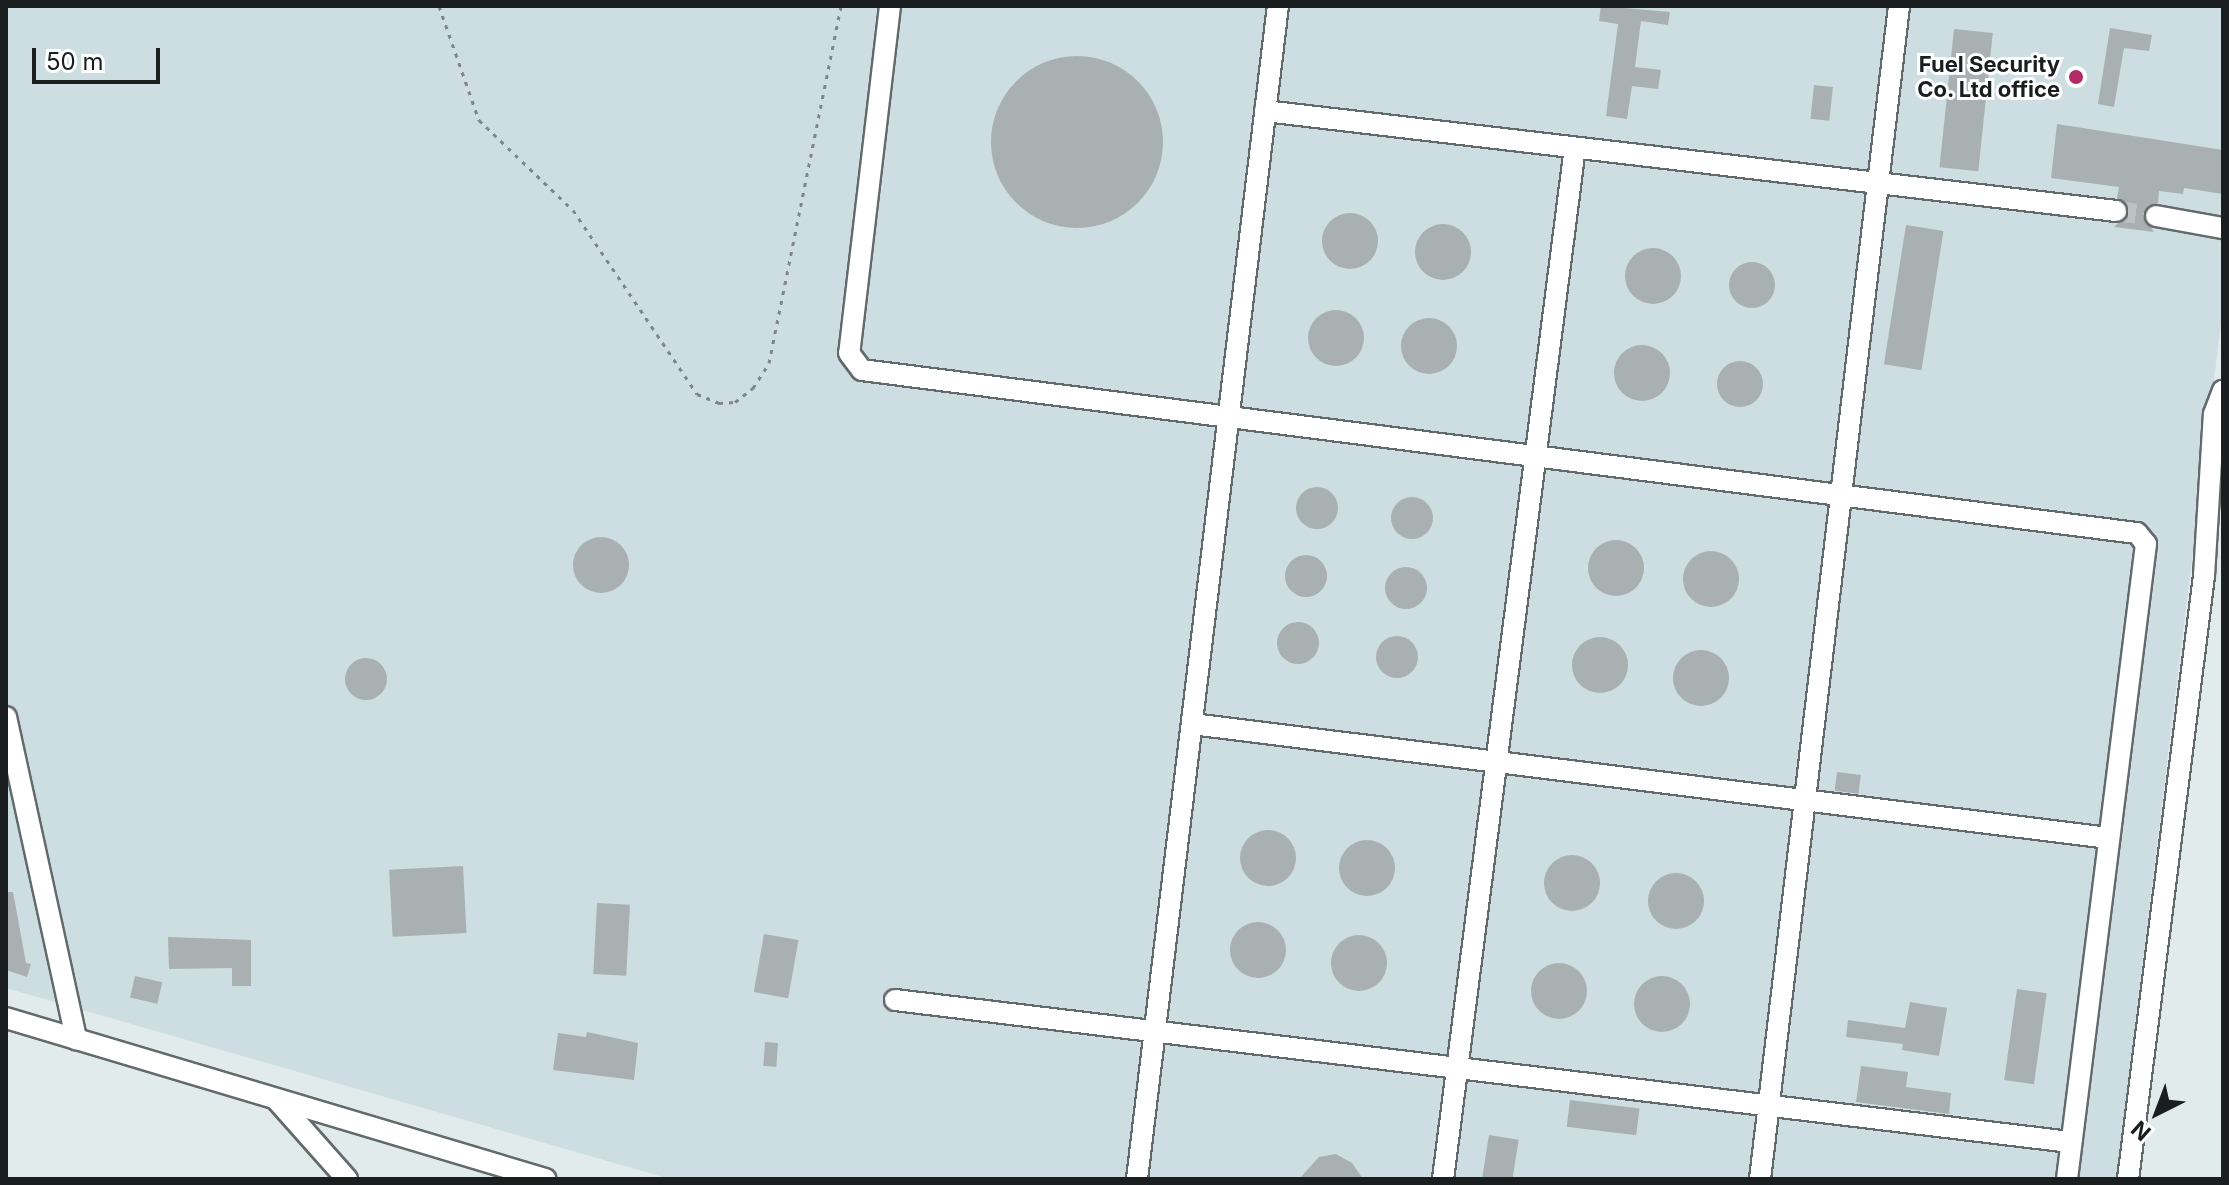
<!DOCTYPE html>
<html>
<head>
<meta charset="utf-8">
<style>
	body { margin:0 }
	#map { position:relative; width:2229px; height:1185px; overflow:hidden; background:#e2ebec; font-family:Inter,sans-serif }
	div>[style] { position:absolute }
	.built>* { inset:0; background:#ccdee1 }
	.building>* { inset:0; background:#a8b0b2; transform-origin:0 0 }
	.round { border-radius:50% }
	.minor-tunnel>* { height:20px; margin-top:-10px; transform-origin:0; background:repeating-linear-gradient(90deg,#bac2c3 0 20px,transparent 0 30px) }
	.path>* { height:3px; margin-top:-1.5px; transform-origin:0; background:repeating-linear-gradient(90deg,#808687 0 4px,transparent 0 10px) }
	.roads { filter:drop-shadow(2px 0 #636a6b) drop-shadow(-2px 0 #636a6b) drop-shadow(0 2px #636a6b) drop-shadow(0 -2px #636a6b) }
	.minor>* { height:20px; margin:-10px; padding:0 10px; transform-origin:10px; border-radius:10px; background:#fff }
	.dots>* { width:22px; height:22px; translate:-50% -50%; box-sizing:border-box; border:4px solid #fff; border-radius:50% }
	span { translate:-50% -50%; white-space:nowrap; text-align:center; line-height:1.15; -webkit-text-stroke:6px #fff; paint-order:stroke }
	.poi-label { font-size:22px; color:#1b1e1e; font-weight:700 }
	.right { translate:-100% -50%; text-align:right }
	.frame { position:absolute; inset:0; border:8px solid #1b1e1e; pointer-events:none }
	.north { position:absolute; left:2117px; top:1073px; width:80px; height:80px; -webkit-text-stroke:6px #fff; paint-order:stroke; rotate:222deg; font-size:22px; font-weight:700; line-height:32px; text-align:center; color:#1b1e1e }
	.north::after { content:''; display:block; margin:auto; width:28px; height:36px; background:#1b1e1e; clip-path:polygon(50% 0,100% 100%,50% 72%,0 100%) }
	.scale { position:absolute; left:32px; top:48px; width:128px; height:36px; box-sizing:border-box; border:4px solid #1b1e1e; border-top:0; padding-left:10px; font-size:24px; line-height:28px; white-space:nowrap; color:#1b1e1e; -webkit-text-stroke:6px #fff; paint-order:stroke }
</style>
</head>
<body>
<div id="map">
	<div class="built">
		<i style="clip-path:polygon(6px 6px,2223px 6px,2223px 307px,2116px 1179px,670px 1179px,6px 988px)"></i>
	</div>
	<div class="building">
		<i style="clip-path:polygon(1601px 6px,1670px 12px,1668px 25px,1641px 21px,1635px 67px,1661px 70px,1658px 89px,1632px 86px,1627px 119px,1606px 116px,1618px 24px,1599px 21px)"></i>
		<i style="clip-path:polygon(2110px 28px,2152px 35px,2149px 51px,2124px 48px,2114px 107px,2098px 104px)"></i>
		<i style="left:1954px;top:29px;width:39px;height:139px;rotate:6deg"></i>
		<i class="round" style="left:991px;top:56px;width:172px;height:172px"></i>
		<i style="left:1814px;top:85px;width:19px;height:34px;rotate:6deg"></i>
		<i style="clip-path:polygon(2057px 124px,2223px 150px,2223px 194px,2184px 188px,2183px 194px,2159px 191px,2158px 203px,2143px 214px,2154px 232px,2114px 227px,2129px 213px,2117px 198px,2119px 187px,2051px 178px)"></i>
		<i class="round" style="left:1322px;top:213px;width:56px;height:56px"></i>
		<i class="round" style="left:1415px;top:224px;width:56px;height:56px"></i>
		<i style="left:1906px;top:225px;width:38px;height:141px;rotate:9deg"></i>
		<i class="round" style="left:1625px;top:248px;width:56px;height:56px"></i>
		<i class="round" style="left:1729px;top:262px;width:46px;height:46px"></i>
		<i class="round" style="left:1308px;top:310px;width:56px;height:56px"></i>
		<i class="round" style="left:1401px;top:318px;width:56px;height:56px"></i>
		<i class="round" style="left:1614px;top:345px;width:56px;height:56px"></i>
		<i class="round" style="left:1717px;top:361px;width:46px;height:46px"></i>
		<i class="round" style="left:1296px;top:487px;width:42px;height:42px"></i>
		<i class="round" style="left:1391px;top:497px;width:42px;height:42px"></i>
		<i class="round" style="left:573px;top:537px;width:56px;height:56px"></i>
		<i class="round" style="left:1588px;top:540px;width:56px;height:56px"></i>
		<i class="round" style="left:1683px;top:551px;width:56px;height:56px"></i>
		<i class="round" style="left:1285px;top:555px;width:42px;height:42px"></i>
		<i class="round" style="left:1385px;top:567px;width:42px;height:42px"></i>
		<i class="round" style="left:1277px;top:622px;width:42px;height:42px"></i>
		<i class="round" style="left:1376px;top:636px;width:42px;height:42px"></i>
		<i class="round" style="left:1572px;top:637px;width:56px;height:56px"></i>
		<i class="round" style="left:1673px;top:650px;width:56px;height:56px"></i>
		<i class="round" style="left:345px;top:658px;width:42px;height:42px"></i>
		<i style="left:1837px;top:772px;width:24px;height:19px;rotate:7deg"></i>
		<i class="round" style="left:1240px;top:830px;width:56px;height:56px"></i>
		<i class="round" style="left:1339px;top:840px;width:56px;height:56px"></i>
		<i class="round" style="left:1544px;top:855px;width:56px;height:56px"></i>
		<i style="left:463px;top:866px;width:67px;height:74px;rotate:87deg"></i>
		<i class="round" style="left:1648px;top:873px;width:56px;height:56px"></i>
		<i style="clip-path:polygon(6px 892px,13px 892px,26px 963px,31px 964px,27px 977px,6px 970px)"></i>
		<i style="left:597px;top:903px;width:33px;height:71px;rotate:3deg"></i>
		<i class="round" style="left:1230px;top:922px;width:56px;height:56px"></i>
		<i style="left:764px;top:934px;width:35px;height:59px;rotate:10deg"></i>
		<i class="round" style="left:1331px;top:935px;width:56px;height:56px"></i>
		<i style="clip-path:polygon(168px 937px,251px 940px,251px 986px,232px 986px,232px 968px,169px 969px)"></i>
		<i class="round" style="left:1531px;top:963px;width:56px;height:56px"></i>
		<i class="round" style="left:1634px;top:976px;width:56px;height:56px"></i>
		<i style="left:135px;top:976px;width:28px;height:22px;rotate:13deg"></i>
		<i style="left:2017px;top:989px;width:30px;height:92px;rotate:8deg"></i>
		<i style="clip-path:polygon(1910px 1002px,1947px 1008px,1939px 1056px,1902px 1050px,1903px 1044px,1846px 1037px,1848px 1020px,1905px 1028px)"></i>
		<i style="clip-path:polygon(587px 1032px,638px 1043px,634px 1080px,553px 1070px,558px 1033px,586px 1037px)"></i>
		<i style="left:765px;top:1042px;width:13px;height:24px;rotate:4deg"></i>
		<i style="clip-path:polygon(1861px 1066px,1908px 1072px,1906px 1087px,1951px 1093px,1949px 1114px,1856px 1102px)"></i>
		<i style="left:1570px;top:1100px;width:70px;height:27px;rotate:7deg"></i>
		<i style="left:1489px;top:1135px;width:30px;height:45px;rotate:9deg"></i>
		<i style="clip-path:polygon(1336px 1154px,1352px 1163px,1363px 1179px,1299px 1179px,1319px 1157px)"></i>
	</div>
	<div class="minor-tunnel">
		<i style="left:2116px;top:211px;width:40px;rotate:7.1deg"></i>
	</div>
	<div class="path">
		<i style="left:439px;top:6px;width:121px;rotate:70.7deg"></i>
		<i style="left:479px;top:120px;width:130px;rotate:43.8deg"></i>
		<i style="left:573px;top:210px;width:222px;rotate:56deg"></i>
		<i style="left:697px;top:394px;width:24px;rotate:22deg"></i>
		<i style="left:719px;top:403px;width:16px;rotate:-4deg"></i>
		<i style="left:735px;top:402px;width:23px;rotate:-38deg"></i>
		<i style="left:753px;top:388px;width:30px;rotate:-57deg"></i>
		<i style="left:769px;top:363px;width:364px;rotate:-78.6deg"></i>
	</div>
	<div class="roads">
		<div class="minor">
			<i style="left:890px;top:6px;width:349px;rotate:96.7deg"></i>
			<i style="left:849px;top:353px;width:21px;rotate:53deg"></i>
			<i style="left:862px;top:370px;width:1285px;rotate:7.29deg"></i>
			<i style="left:2137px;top:533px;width:14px;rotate:51deg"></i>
			<i style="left:2146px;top:544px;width:640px;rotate:97.09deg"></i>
			<i style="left:1265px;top:111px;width:857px;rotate:6.7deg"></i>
			<i style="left:2156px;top:216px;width:68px;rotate:10.2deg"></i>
			<i style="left:6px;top:717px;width:330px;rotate:77.7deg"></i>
			<i style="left:1192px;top:724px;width:924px;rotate:7.09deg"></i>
			<i style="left:895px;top:1000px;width:1185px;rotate:6.89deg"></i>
			<i style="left:6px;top:1018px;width:563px;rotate:16.63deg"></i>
			<i style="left:276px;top:1099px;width:107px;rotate:48.4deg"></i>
			<i style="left:1137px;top:1179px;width:1181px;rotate:-83.15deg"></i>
			<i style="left:1443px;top:1179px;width:1040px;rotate:-82.71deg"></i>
			<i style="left:1760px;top:1179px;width:1181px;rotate:-83.24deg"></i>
			<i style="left:2128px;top:1179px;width:608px;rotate:-82.82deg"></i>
			<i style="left:2204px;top:576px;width:162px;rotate:-86.5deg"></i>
			<i style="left:2214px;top:414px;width:25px;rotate:-69deg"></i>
		</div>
	</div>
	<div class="dots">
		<i style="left:2076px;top:77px;background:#b42a67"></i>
	</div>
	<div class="poi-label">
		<span class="right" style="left:2060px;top:77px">Fuel Security<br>Co. Ltd office</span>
	</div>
	<div class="frame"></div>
	<div class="north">N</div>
	<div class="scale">50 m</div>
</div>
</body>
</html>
